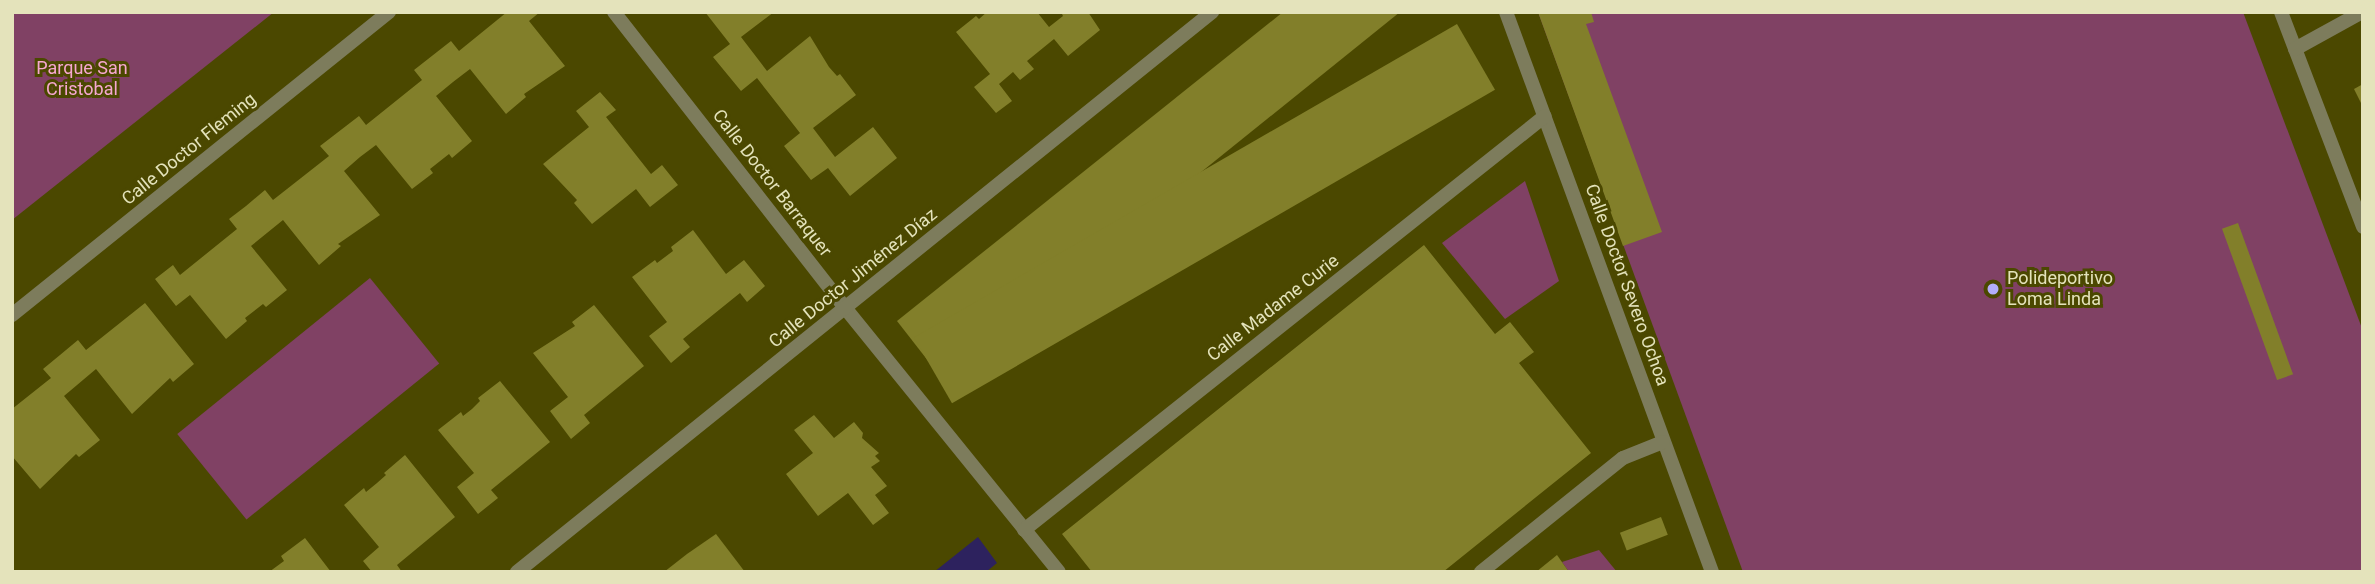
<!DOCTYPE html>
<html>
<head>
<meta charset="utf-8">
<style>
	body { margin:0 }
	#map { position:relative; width:2375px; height:584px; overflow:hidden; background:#4b4800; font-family:Roboto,sans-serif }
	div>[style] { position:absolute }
	.green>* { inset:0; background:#804164; transform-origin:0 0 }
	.water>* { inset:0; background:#2d225e }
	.building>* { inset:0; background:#827f2a; transform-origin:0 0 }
	.street>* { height:14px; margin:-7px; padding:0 7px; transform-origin:7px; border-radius:7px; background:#7d7c5c }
	.dots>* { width:19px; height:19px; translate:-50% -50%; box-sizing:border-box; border:4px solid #4b4800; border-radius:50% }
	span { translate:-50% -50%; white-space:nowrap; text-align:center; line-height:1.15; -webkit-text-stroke:6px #4b4800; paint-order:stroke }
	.park-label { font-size:18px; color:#f6a7d0 }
	.street-label { font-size:18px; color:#e4e3bb }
	.poi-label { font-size:18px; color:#e4e3bb }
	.left { translate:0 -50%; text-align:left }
	.frame { position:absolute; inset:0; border:14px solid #e4e3bb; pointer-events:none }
</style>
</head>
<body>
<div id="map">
	<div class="green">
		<i style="clip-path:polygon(12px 12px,274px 12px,12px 220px)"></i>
		<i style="clip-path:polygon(1538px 12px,2243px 12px,2363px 331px,2363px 572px,1743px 572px)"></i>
		<i style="clip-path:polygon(1525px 181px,1559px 281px,1505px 319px,1442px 243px)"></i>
		<i style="left:370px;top:278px;width:110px;height:248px;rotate:51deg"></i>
		<i style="clip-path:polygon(1599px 550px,1617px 572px,1569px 572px,1562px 562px)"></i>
	</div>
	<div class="water">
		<i style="clip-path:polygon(978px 537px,997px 563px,986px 572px,934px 572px)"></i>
	</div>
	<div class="building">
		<i style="clip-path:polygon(507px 12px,540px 12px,529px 21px,565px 66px,524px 94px,526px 97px,506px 114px,470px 69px,453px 82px,436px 96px,472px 141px,452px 158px,449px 154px,430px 169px,433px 173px,412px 189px,376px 145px,360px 157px,344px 171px,380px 215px,338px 244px,341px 246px,319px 265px,283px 220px,251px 246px,287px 290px,266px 307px,263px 304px,245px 318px,247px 321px,226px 339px,190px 295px,176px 306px,155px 279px,173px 265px,180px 275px,237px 229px,229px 219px,246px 206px,265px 190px,273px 200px,329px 156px,320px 146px,359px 116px,366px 125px,422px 80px,414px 70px,451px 41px,459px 51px)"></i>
		<i style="clip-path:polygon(705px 12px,774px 12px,741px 37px,767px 71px,810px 36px,829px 67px,837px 76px,840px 74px,856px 95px,813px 128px,835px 157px,873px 127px,897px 158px,850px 196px,828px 168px,811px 180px,784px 146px,800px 133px,757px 78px,741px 91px,713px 57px,730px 44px)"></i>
		<i style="clip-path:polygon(987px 12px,1037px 12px,1049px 27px,1063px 16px,1061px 12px,1088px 12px,1100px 30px,1068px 56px,1054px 39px,1027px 61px,1034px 69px,1020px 80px,1013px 72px,999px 84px,1012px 101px,996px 113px,974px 87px,990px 74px,956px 32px,976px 16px,979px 19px)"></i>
		<i style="clip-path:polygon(1283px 12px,1400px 12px,943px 380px,897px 321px)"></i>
		<i style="clip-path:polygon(1538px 12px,1591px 12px,1594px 22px,1586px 24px,1662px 232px,1623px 246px)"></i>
		<i style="left:1457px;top:24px;width:76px;height:627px;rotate:60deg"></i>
		<i style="clip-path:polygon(2363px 84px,2363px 107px,2354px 89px)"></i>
		<i style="clip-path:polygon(600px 92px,616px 110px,606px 117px,651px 174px,662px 165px,678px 185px,650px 207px,636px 189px,592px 224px,574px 203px,577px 200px,543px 164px,589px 127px,576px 111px)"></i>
		<i style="left:2238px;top:223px;width:161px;height:17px;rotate:70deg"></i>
		<i style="clip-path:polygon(693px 230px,726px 274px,744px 260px,765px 286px,747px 302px,740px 293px,683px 339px,690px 347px,671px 363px,649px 336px,667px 322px,632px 277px,655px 260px,657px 263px,673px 251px,671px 247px)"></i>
		<i style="clip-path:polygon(1424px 245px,1495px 334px,1510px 322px,1534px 352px,1519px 363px,1591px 453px,1443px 572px,1092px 572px,1062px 534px)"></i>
		<i style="clip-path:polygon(145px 303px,194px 364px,173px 382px,170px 378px,132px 414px,96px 369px,64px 396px,100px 440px,79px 457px,76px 454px,40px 489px,12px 456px,12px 409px,51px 378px,43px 369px,60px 355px,78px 340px,86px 350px)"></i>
		<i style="clip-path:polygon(594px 305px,644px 366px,584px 415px,590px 423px,571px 439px,550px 411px,568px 397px,533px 353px,575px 326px,572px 322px)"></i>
		<i style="clip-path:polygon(500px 381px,550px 442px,491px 490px,498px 498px,478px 514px,457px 487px,474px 473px,438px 430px,461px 412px,463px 416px,472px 409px,480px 401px,478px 398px)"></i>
		<i style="clip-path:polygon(814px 415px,834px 438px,854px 422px,863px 433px,862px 438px,879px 453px,875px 456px,880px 461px,871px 467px,887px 486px,875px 495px,889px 513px,873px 525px,848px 493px,818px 516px,786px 474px,813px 453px,794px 430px)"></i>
		<i style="clip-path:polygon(405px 455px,455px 517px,397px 565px,402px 572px,372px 572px,363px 561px,379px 547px,344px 505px,364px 488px,366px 492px,377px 483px,386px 475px,384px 473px)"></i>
		<i style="left:1661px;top:517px;width:19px;height:44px;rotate:69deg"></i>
		<i style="clip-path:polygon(716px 534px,745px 572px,664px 572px,687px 554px)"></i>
		<i style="clip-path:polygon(305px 538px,331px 572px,269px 572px,284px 561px,281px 556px)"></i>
		<i style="clip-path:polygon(1557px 555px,1569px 572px,1536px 572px)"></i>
	</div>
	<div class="street">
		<i style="left:614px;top:12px;width:377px;rotate:52deg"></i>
		<i style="left:846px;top:309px;width:338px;rotate:51deg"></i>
		<i style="left:1506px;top:12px;width:597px;rotate:69.8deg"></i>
		<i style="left:2281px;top:12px;width:230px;rotate:69.1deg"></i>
		<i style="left:2295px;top:49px;width:77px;rotate:-28.9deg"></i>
		<i style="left:12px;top:315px;width:484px;rotate:-38.8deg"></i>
		<i style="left:1024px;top:530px;width:665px;rotate:-38.47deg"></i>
		<i style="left:517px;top:572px;width:893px;rotate:-38.86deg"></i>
		<i style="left:1481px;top:572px;width:182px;rotate:-38.8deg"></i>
		<i style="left:1623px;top:458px;width:43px;rotate:-21.8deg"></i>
	</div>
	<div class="dots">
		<i style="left:1993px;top:289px;background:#b3adf9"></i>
	</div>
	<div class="park-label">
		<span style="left:82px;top:79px">Parque San<br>Cristobal</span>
	</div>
	<div class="street-label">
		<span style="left:189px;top:149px;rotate:-39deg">Calle Doctor Fleming</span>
		<span style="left:772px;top:183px;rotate:52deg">Calle Doctor Barraquer</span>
		<span style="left:853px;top:278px;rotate:-39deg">Calle Doctor Jiménez Díaz</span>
		<span style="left:1627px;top:285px;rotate:70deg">Calle Doctor Severo Ochoa</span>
		<span style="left:1273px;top:308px;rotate:-38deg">Calle Madame Curie</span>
	</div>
	<div class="poi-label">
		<span class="left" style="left:2007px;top:289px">Polideportivo<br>Loma Linda</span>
	</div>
	<div class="frame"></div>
</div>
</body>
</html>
